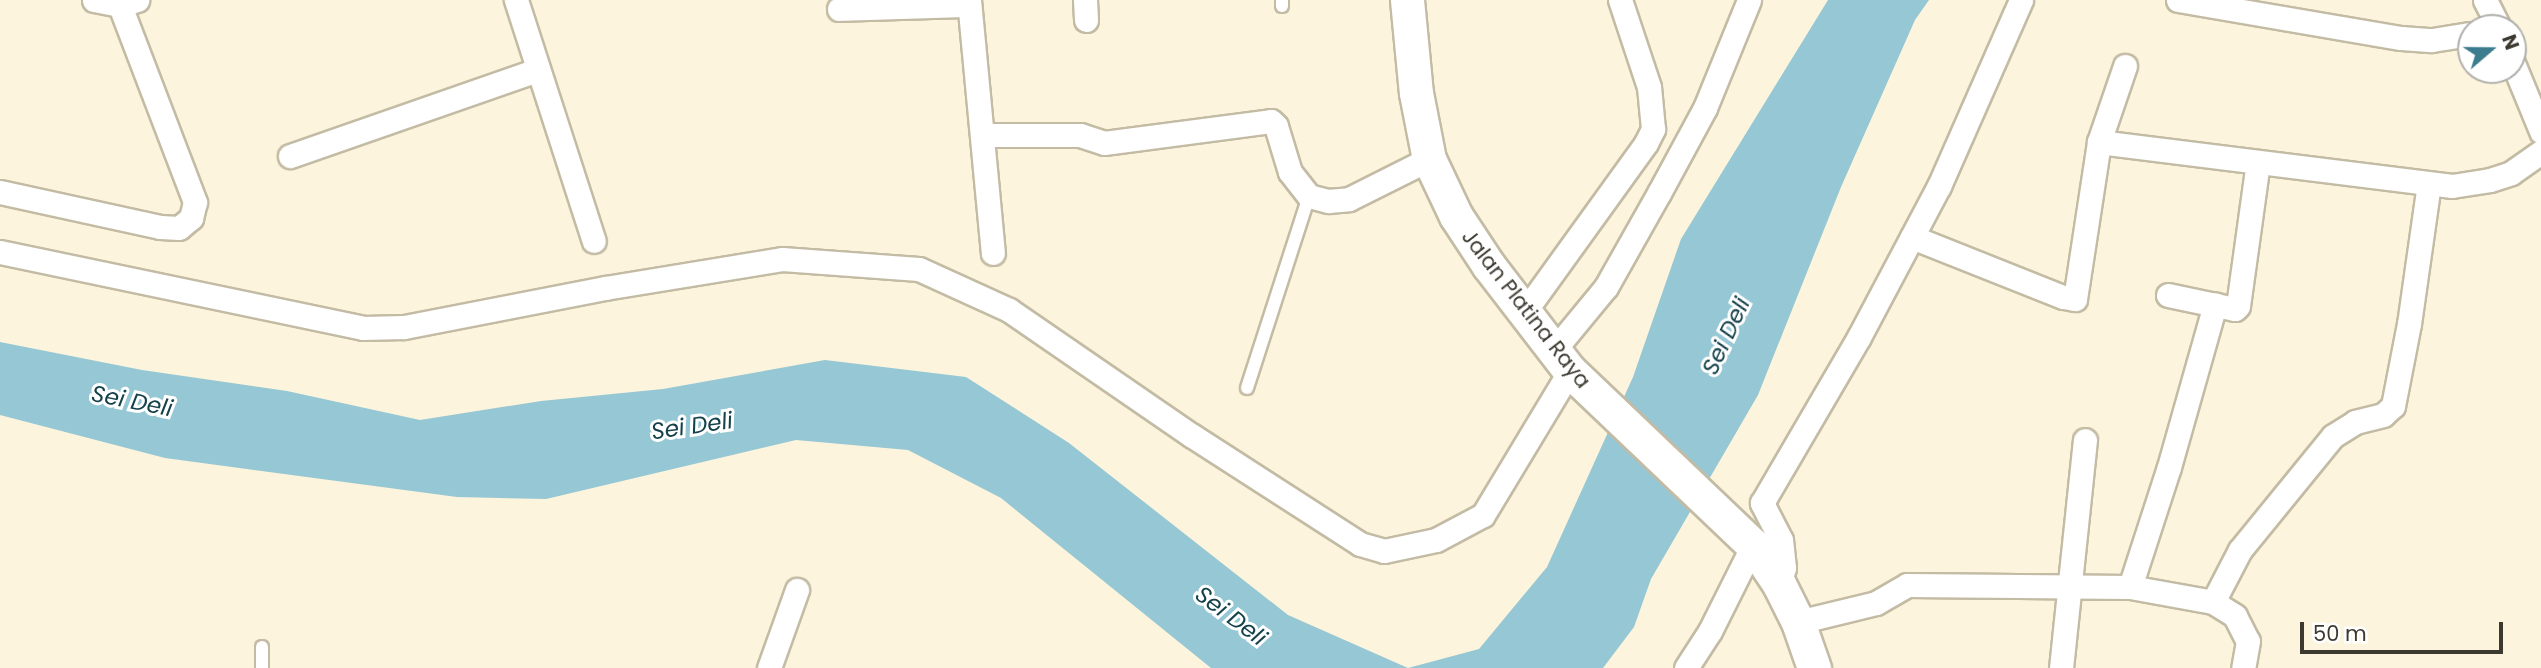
<!DOCTYPE html>
<html>
<head>
<meta charset="utf-8">
<style>
	body { margin:0 }
	#map { position:relative; width:2541px; height:668px; overflow:hidden; background:#fcf4dc; font-family:Poppins,sans-serif }
	div>[style] { position:absolute }
	.water>* { inset:0; background:#95c7d4 }
	.roads { filter:drop-shadow(2px 0 #c3bba4) drop-shadow(-2px 0 #c3bba4) drop-shadow(0 2px #c3bba4) drop-shadow(0 -2px #c3bba4) }
	.service>* { height:12px; margin:-6px; padding:0 6px; transform-origin:6px; border-radius:6px; background:#fff }
	.minor>* { height:23px; margin:-11.5px; padding:0 11.5px; transform-origin:11.5px; border-radius:11.5px; background:#fff }
	.secondary>* { height:33px; margin:-16.5px; padding:0 16.5px; transform-origin:16.5px; border-radius:16.5px; background:#fff }
	span { translate:-50% -50%; white-space:nowrap; text-align:center; line-height:1.15; -webkit-text-stroke:6px #fff; paint-order:stroke }
	.street-label { font-size:21px; color:#3c3930 }
	.water-label { font-size:23px; color:#14414b; font-style:italic }
	.north { position:absolute; left:2457px; top:14px; width:70px; height:70px; box-sizing:border-box; background:#fff; border:2px solid #b1b0ac; border-radius:50%; rotate:70deg; font-size:19px; font-weight:700; line-height:28px; text-align:center; color:#3c3930 }
	.north::after { content:''; display:block; margin:auto; width:24px; height:32px; background:#3b7c8e; clip-path:polygon(50% 0,100% 100%,50% 72%,0 100%) }
	.scale { position:absolute; left:2300px; top:622px; width:203px; height:32px; box-sizing:border-box; border:4px solid #3c3930; border-top:0; padding-left:9px; font-size:21px; line-height:24px; white-space:nowrap; color:#3c3930; -webkit-text-stroke:5px #fff; paint-order:stroke }
</style>
</head>
<body>
<div id="map">
	<div class="water">
		<i style="clip-path:polygon(1828px 0,1929px 0,1915px 20px,1841px 187px,1758px 395px,1651px 579px,1634px 627px,1603px 668px,1211px 668px,1001px 498px,908px 450px,796px 440px,546px 499px,457px 497px,165px 458px,0 415px,0 342px,142px 370px,287px 391px,420px 420px,541px 401px,663px 389px,825px 360px,966px 377px,1069px 443px,1288px 615px,1408px 668px,1479px 649px,1547px 567px,1633px 377px,1681px 239px)"></i>
	</div>
	<div class="roads">
		<div class="service">
			<i style="left:1282px;top:0;width:6px;rotate:90deg"></i>
			<i style="left:1247px;top:388px;width:202px;rotate:-72.1deg"></i>
			<i style="left:262px;top:647px;width:21px;rotate:90deg"></i>
		</div>
		<div class="minor">
			<i style="left:94px;top:0;width:26px;rotate:11deg"></i>
			<i style="left:120px;top:5px;width:18px;rotate:-16deg"></i>
			<i style="left:516px;top:0;width:253px;rotate:72.1deg"></i>
			<i style="left:969px;top:0;width:254px;rotate:84.6deg"></i>
			<i style="left:1085px;top:0;width:20px;rotate:87deg"></i>
			<i style="left:2178px;top:0;width:226px;rotate:9.7deg"></i>
			<i style="left:2401px;top:38px;width:31px;rotate:4deg"></i>
			<i style="left:2432px;top:40px;width:39px;rotate:-9deg"></i>
			<i style="left:2485px;top:0;width:31px;rotate:63deg"></i>
			<i style="left:839px;top:9px;width:130px;rotate:-1.8deg"></i>
			<i style="left:2513px;top:63px;width:74px;rotate:67.6deg"></i>
			<i style="left:2125px;top:66px;width:80px;rotate:108.9deg"></i>
			<i style="left:2099px;top:142px;width:356px;rotate:7.1deg"></i>
			<i style="left:2452px;top:186px;width:38px;rotate:-9deg"></i>
			<i style="left:2490px;top:180px;width:22px;rotate:-18deg"></i>
			<i style="left:2511px;top:173px;width:37px;rotate:-35deg"></i>
			<i style="left:982px;top:135px;width:98px"></i>
			<i style="left:1080px;top:135px;width:25px;rotate:18deg"></i>
			<i style="left:1104px;top:143px;width:168px;rotate:-7.5deg"></i>
			<i style="left:1271px;top:121px;width:7px;rotate:45deg"></i>
			<i style="left:1276px;top:126px;width:48px;rotate:73.1deg"></i>
			<i style="left:1290px;top:172px;width:31px;rotate:52deg"></i>
			<i style="left:1309px;top:196px;width:20px;rotate:15deg"></i>
			<i style="left:1328px;top:201px;width:21px;rotate:-5deg"></i>
			<i style="left:1349px;top:199px;width:89px;rotate:-26.6deg"></i>
			<i style="left:290px;top:156px;width:262px;rotate:-19.2deg"></i>
			<i style="left:0;top:192px;width:164px;rotate:12.3deg"></i>
			<i style="left:160px;top:227px;width:19px;rotate:3deg"></i>
			<i style="left:179px;top:228px;width:16px;rotate:-40deg"></i>
			<i style="left:191px;top:218px;width:16px;rotate:-76deg"></i>
			<i style="left:195px;top:202px;width:216px;rotate:-110.9deg"></i>
			<i style="left:1912px;top:237px;width:162px;rotate:21.7deg"></i>
			<i style="left:2063px;top:297px;width:12px;rotate:9deg"></i>
			<i style="left:2075px;top:299px;width:159px;rotate:-81.3deg"></i>
			<i style="left:0;top:252px;width:371px;rotate:11.8deg"></i>
			<i style="left:363px;top:328px;width:41px;rotate:-1.4deg"></i>
			<i style="left:404px;top:327px;width:205px;rotate:-11deg"></i>
			<i style="left:605px;top:288px;width:179px;rotate:-9.3deg"></i>
			<i style="left:782px;top:259px;width:137px;rotate:4.2deg"></i>
			<i style="left:919px;top:269px;width:99px;rotate:24.5deg"></i>
			<i style="left:1009px;top:310px;width:221px;rotate:34.5deg"></i>
			<i style="left:1191px;top:435px;width:201px;rotate:32.8deg"></i>
			<i style="left:1360px;top:544px;width:25px;rotate:16deg"></i>
			<i style="left:1384px;top:551px;width:53px;rotate:-11.9deg"></i>
			<i style="left:1436px;top:540px;width:53px;rotate:-28deg"></i>
			<i style="left:1483px;top:515px;width:168px;rotate:-58.9deg"></i>
			<i style="left:2168px;top:295px;width:68px;rotate:11.8deg"></i>
			<i style="left:2235px;top:309px;width:4px;rotate:-45deg"></i>
			<i style="left:2238px;top:306px;width:145px;rotate:-82.1deg"></i>
			<i style="left:1525px;top:311px;width:207px;rotate:-54.2deg"></i>
			<i style="left:1646px;top:143px;width:16px;rotate:-63deg"></i>
			<i style="left:1653px;top:129px;width:42px;rotate:-95.4deg"></i>
			<i style="left:1649px;top:87px;width:92px;rotate:-108.4deg"></i>
			<i style="left:1554px;top:350px;width:82px;rotate:-50.5deg"></i>
			<i style="left:1606px;top:287px;width:108px;rotate:-60.6deg"></i>
			<i style="left:1659px;top:193px;width:97px;rotate:-61.6deg"></i>
			<i style="left:1705px;top:108px;width:117px;rotate:-67.8deg"></i>
			<i style="left:1779px;top:584px;width:17px;rotate:-73deg"></i>
			<i style="left:1784px;top:568px;width:28px;rotate:-96deg"></i>
			<i style="left:1781px;top:540px;width:42px;rotate:-117.2deg"></i>
			<i style="left:1762px;top:503px;width:192px;rotate:-59.7deg"></i>
			<i style="left:1859px;top:337px;width:171px;rotate:-62.1deg"></i>
			<i style="left:1939px;top:186px;width:203px;rotate:-66.2deg"></i>
			<i style="left:2130px;top:587px;width:126px;rotate:-72deg"></i>
			<i style="left:2169px;top:467px;width:169px;rotate:-74.2deg"></i>
			<i style="left:2213px;top:602px;width:59px;rotate:-62.6deg"></i>
			<i style="left:2240px;top:550px;width:147px;rotate:-50.8deg"></i>
			<i style="left:2333px;top:436px;width:26px;rotate:-32deg"></i>
			<i style="left:2355px;top:422px;width:29px;rotate:-14deg"></i>
			<i style="left:2383px;top:415px;width:13px;rotate:-42deg"></i>
			<i style="left:2393px;top:406px;width:84px;rotate:-79deg"></i>
			<i style="left:2409px;top:324px;width:141px;rotate:-81.9deg"></i>
			<i style="left:1798px;top:622px;width:80px;rotate:-13.7deg"></i>
			<i style="left:1876px;top:603px;width:36px;rotate:-30deg"></i>
			<i style="left:1907px;top:585px;width:223px;rotate:0.5deg"></i>
			<i style="left:2130px;top:587px;width:84px;rotate:10.2deg"></i>
			<i style="left:2213px;top:602px;width:26px;rotate:32deg"></i>
			<i style="left:2235px;top:616px;width:28px;rotate:63deg"></i>
			<i style="left:2248px;top:641px;width:27px;rotate:100deg"></i>
			<i style="left:769px;top:668px;width:83px;rotate:-70.3deg"></i>
			<i style="left:1686px;top:668px;width:44px;rotate:-57deg"></i>
			<i style="left:1710px;top:631px;width:96px;rotate:-63.4deg"></i>
			<i style="left:2061px;top:668px;width:229px;rotate:-84deg"></i>
		</div>
		<div class="secondary">
			<i style="left:1407px;top:0;width:93px;rotate:84.5deg"></i>
			<i style="left:1416px;top:93px;width:67px;rotate:78.9deg"></i>
			<i style="left:1429px;top:159px;width:63px;rotate:64.7deg"></i>
			<i style="left:1456px;top:216px;width:60px;rotate:56.6deg"></i>
			<i style="left:1489px;top:266px;width:133px;rotate:52.4deg"></i>
			<i style="left:1570px;top:371px;width:253px;rotate:43.6deg"></i>
			<i style="left:1753px;top:545px;width:47px;rotate:56.3deg"></i>
			<i style="left:1779px;top:584px;width:42px;rotate:63.4deg"></i>
			<i style="left:1798px;top:622px;width:49px;rotate:70.8deg"></i>
		</div>
	</div>
	<div class="street-label">
		<span style="left:1526px;top:309px;rotate:52deg">Jalan Platina Raya</span>
	</div>
	<div class="water-label">
		<span style="left:1726px;top:336px;rotate:-65deg">Sei Deli</span>
		<span style="left:132px;top:401px;rotate:11deg">Sei Deli</span>
		<span style="left:692px;top:426px;rotate:-8deg">Sei Deli</span>
		<span style="left:1231px;top:616px;rotate:37deg">Sei Deli</span>
	</div>
	<div class="north">N</div>
	<div class="scale">50 m</div>
</div>
</body>
</html>
